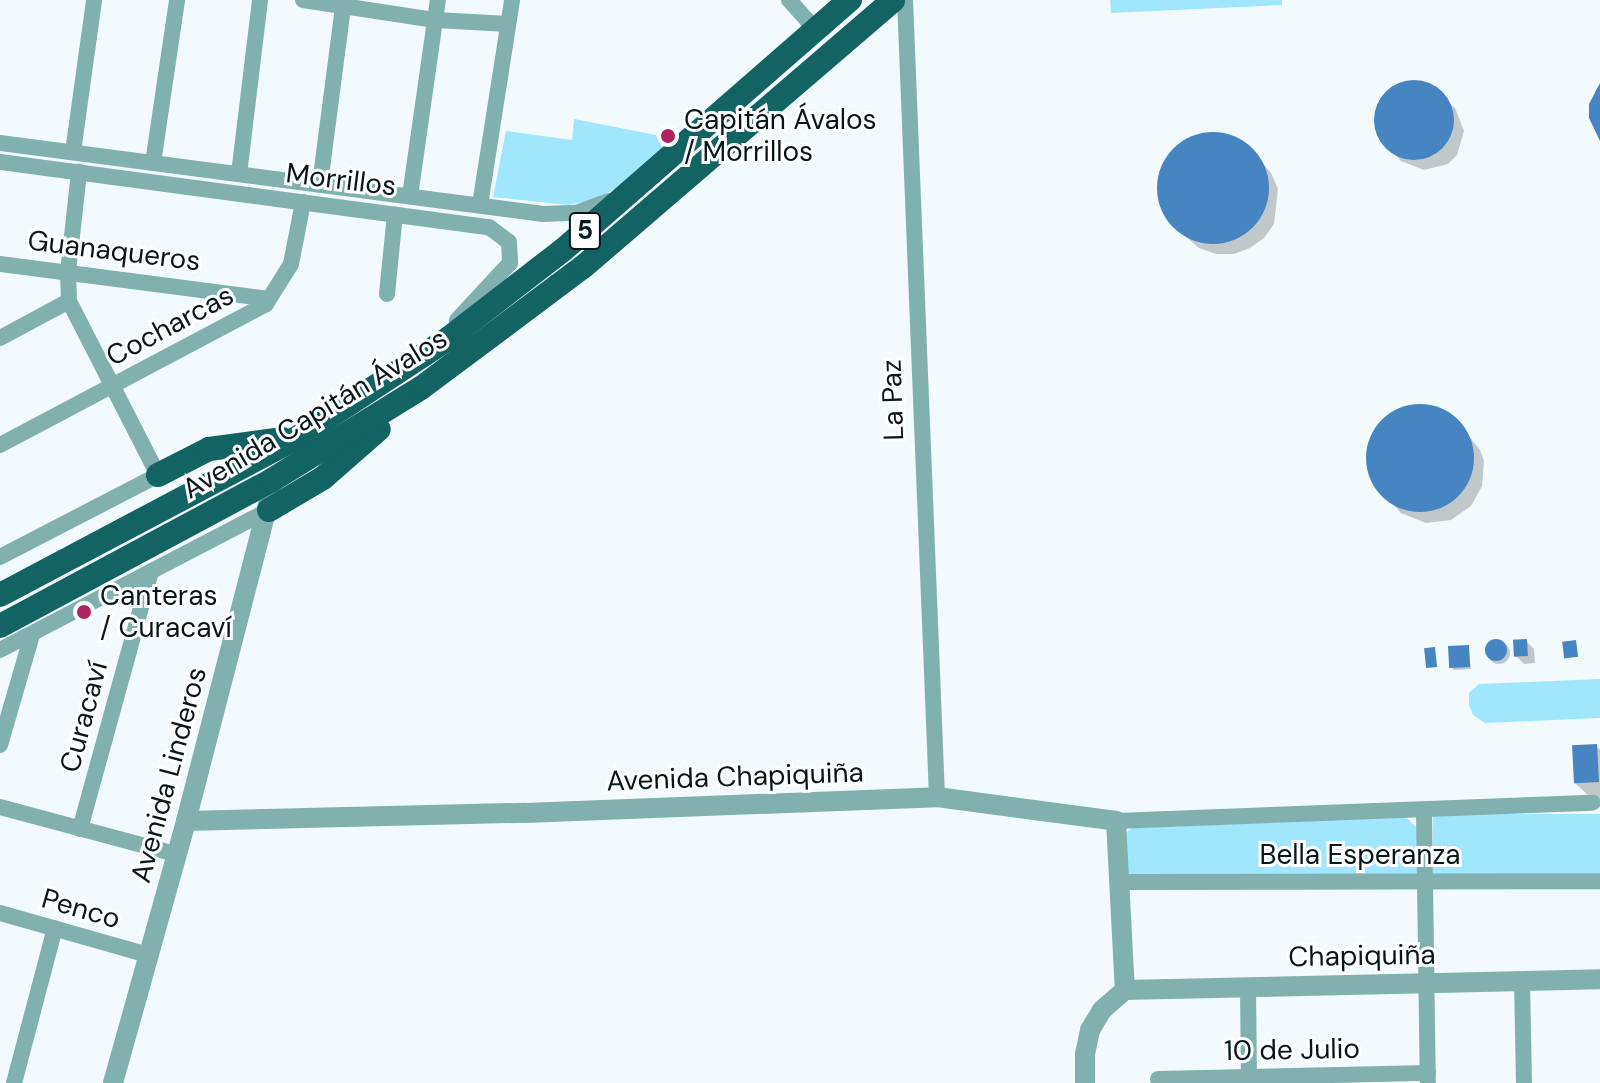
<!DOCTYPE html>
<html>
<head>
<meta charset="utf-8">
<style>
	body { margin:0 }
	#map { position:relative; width:1600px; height:1083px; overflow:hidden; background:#f2fafd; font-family:"DM Sans",sans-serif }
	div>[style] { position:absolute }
	.green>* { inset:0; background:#a0e6fe; transform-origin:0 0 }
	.shadow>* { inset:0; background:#0003 }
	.round { border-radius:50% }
	.building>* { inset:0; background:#4685c1; transform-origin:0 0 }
	.minor>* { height:16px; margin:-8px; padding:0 8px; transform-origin:8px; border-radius:8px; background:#81b1af }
	.tertiary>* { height:20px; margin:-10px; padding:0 10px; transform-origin:10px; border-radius:10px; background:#81b1af }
	.trunk>* { height:24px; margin:-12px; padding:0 12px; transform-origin:12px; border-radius:12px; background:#126362 }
	.dots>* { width:22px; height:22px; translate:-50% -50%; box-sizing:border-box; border:4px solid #fff; border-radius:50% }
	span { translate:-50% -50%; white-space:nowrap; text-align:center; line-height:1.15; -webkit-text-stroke:6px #fff; paint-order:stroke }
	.shield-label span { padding:2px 6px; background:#fff; border:2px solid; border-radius:6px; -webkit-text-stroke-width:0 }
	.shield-label { font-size:26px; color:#06161b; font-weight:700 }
	.poi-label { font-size:28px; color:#06161b }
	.left { translate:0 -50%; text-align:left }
	.street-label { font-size:28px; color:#06161b }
</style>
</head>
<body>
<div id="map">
	<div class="green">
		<i style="clip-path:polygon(1110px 0,1282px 0,1282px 5px,1111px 13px)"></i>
		<i style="clip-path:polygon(574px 119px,656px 135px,663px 148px,620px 186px,594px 200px,567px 205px,493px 197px,506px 131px,572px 140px)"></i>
		<i style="clip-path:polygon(1600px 679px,1600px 718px,1485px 723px,1473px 715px,1469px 705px,1469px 693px,1479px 684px)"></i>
		<i style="left:1600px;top:814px;width:60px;height:167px;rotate:90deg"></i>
		<i style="clip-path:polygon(1406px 817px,1417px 828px,1418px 875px,1127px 876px,1123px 835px,1132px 828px)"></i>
	</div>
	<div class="shadow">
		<i style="clip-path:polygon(1410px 82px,1422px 83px,1455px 108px,1464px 131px,1457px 155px,1448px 164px,1424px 170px,1401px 161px,1381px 139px,1377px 115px,1387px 93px)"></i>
		<i style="clip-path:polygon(1215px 134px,1233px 138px,1248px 147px,1271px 173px,1278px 189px,1274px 224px,1264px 238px,1250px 248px,1234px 254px,1216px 254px,1199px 248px,1185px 236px,1163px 209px,1159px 191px,1161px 174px,1169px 157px,1181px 144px,1197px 137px)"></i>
		<i style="clip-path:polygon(1420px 406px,1454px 418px,1480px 450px,1484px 461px,1482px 486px,1471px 506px,1451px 520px,1426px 523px,1401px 513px,1373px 480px,1369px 468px,1370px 442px,1376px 430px,1395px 412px)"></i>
		<i style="clip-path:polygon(1526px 641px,1534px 649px,1535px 663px,1524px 664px,1516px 656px)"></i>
		<i class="round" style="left:1488px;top:642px;width:22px;height:22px"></i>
		<i style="clip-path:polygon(1468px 647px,1471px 669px,1454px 670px,1452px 668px)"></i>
		<i style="clip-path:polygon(1596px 746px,1600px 750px,1600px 799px,1592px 799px,1575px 783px)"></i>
	</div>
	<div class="building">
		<i class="round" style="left:1374px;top:80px;width:80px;height:80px"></i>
		<i style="clip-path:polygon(1600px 83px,1600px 141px,1589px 118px,1589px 104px)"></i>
		<i class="round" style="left:1157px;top:132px;width:112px;height:112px"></i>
		<i class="round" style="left:1366px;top:404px;width:108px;height:108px"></i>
		<i class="round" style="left:1485px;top:639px;width:22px;height:22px"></i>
		<i style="left:1527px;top:639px;width:17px;height:14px;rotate:87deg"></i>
		<i style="left:1576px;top:640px;width:17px;height:14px;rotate:83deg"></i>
		<i style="left:1469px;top:645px;width:22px;height:21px;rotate:87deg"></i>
		<i style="left:1435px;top:647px;width:20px;height:11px;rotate:84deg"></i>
		<i style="left:1597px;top:744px;width:38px;height:25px;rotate:87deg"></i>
	</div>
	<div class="minor">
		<i style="left:303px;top:0;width:134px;rotate:8.6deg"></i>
		<i style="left:436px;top:20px;width:72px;rotate:3.2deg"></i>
		<i style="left:789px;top:0;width:39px;rotate:48deg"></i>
		<i style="left:905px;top:0;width:798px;rotate:87.7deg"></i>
		<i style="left:0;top:143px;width:548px;rotate:7.45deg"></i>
		<i style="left:543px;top:214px;width:33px;rotate:-2deg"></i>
		<i style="left:576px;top:213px;width:35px;rotate:-20deg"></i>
		<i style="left:73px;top:152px;width:153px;rotate:-82.1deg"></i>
		<i style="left:0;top:162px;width:493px;rotate:7.6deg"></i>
		<i style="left:489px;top:227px;width:25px;rotate:37deg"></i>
		<i style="left:509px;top:242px;width:21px;rotate:87deg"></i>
		<i style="left:510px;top:263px;width:78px;rotate:132.9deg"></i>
		<i style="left:153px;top:163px;width:165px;rotate:-81.6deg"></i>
		<i style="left:239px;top:174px;width:175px;rotate:-83.1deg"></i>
		<i style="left:320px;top:184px;width:186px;rotate:-82.6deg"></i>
		<i style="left:410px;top:196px;width:198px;rotate:-81.9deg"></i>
		<i style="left:480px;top:205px;width:207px;rotate:-81.1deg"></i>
		<i style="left:0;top:264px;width:271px;rotate:7.4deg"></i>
		<i style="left:387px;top:294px;width:80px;rotate:-84.3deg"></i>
		<i style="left:0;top:338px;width:78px;rotate:-28.2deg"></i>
		<i style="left:0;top:445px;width:301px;rotate:-27.9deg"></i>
		<i style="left:266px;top:304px;width:47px;rotate:-58deg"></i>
		<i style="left:291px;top:264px;width:63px;rotate:-79deg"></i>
		<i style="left:0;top:557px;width:178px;rotate:-27.4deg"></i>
		<i style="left:158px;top:475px;width:195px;rotate:-117.1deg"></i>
		<i style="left:69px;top:301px;width:29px;rotate:-92deg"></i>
		<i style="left:68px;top:272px;width:101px;rotate:-83.7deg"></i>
		<i style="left:0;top:650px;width:303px;rotate:-27.5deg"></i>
		<i style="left:0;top:745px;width:115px;rotate:-73.8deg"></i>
		<i style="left:0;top:807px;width:182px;rotate:15deg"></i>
		<i style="left:1424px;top:810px;width:273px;rotate:89.2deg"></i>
		<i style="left:1116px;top:821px;width:477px;rotate:-2.2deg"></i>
		<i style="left:80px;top:829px;width:267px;rotate:-74.6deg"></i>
		<i style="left:1120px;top:882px;width:480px;rotate:-0.1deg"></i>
		<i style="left:0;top:913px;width:154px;rotate:15.8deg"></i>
		<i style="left:1522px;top:980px;width:103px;rotate:88.9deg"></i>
		<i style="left:1248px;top:987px;width:96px;rotate:89.4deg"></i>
		<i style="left:1158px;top:1079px;width:270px;rotate:-1.3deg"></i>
		<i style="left:14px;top:1083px;width:160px;rotate:-75.2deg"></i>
	</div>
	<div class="tertiary">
		<i style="left:186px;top:821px;width:339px;rotate:-1.4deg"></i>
		<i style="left:525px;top:813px;width:412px;rotate:-2.2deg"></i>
		<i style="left:937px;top:797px;width:181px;rotate:7.6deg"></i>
		<i style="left:1116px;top:821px;width:169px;rotate:87deg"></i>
		<i style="left:1125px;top:990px;width:475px;rotate:-1.3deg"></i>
		<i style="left:113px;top:1083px;width:272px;rotate:-74.4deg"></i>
		<i style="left:186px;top:821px;width:336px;rotate:-75.5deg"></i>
		<i style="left:1085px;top:1083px;width:29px;rotate:-90deg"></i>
		<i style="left:1085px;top:1054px;width:25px;rotate:-78deg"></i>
		<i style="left:1090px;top:1030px;width:23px;rotate:-59deg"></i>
		<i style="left:1102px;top:1010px;width:30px;rotate:-41deg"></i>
	</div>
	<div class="trunk">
		<i style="left:158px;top:475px;width:57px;rotate:-27deg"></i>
		<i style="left:209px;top:449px;width:74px;rotate:-7.8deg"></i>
		<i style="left:269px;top:510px;width:63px;rotate:-30.7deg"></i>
		<i style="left:323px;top:478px;width:74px;rotate:-41.2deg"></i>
		<i style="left:0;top:595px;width:340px;rotate:-27.9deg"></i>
		<i style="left:300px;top:436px;width:178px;rotate:-33.3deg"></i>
		<i style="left:449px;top:338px;width:144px;rotate:-37.7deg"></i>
		<i style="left:563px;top:250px;width:381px;rotate:-41.1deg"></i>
		<i style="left:0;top:626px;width:309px;rotate:-28.2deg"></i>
		<i style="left:272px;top:480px;width:175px;rotate:-31.7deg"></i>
		<i style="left:421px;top:388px;width:202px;rotate:-36.8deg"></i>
		<i style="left:583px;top:267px;width:409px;rotate:-40.7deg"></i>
	</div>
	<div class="dots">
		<i style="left:668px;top:136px;background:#af2360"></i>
		<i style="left:84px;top:612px;background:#af2360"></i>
	</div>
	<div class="shield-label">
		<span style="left:585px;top:231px">5</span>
	</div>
	<div class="poi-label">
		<span class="left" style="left:684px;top:136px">Capitán Ávalos<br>/ Morrillos</span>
		<span class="left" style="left:100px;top:612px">Canteras<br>/ Curacaví</span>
	</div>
	<div class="street-label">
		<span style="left:341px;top:180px;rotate:7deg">Morrillos</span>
		<span style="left:114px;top:251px;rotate:7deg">Guanaqueros</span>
		<span style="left:170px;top:326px;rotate:-28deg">Cocharcas</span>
		<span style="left:893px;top:400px;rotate:-92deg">La Paz</span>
		<span style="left:315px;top:414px;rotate:-31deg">Avenida Capitán Ávalos</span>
		<span style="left:84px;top:717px;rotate:-75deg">Curacaví</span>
		<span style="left:169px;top:775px;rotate:-75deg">Avenida Linderos</span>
		<span style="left:735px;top:777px;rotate:-2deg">Avenida Chapiquiña</span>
		<span style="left:1360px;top:855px">Bella Esperanza</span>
		<span style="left:81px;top:909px;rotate:16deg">Penco</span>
		<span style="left:1362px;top:956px;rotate:-1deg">Chapiquiña</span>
		<span style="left:1292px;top:1050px;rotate:-1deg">10 de Julio</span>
	</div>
</div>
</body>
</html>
